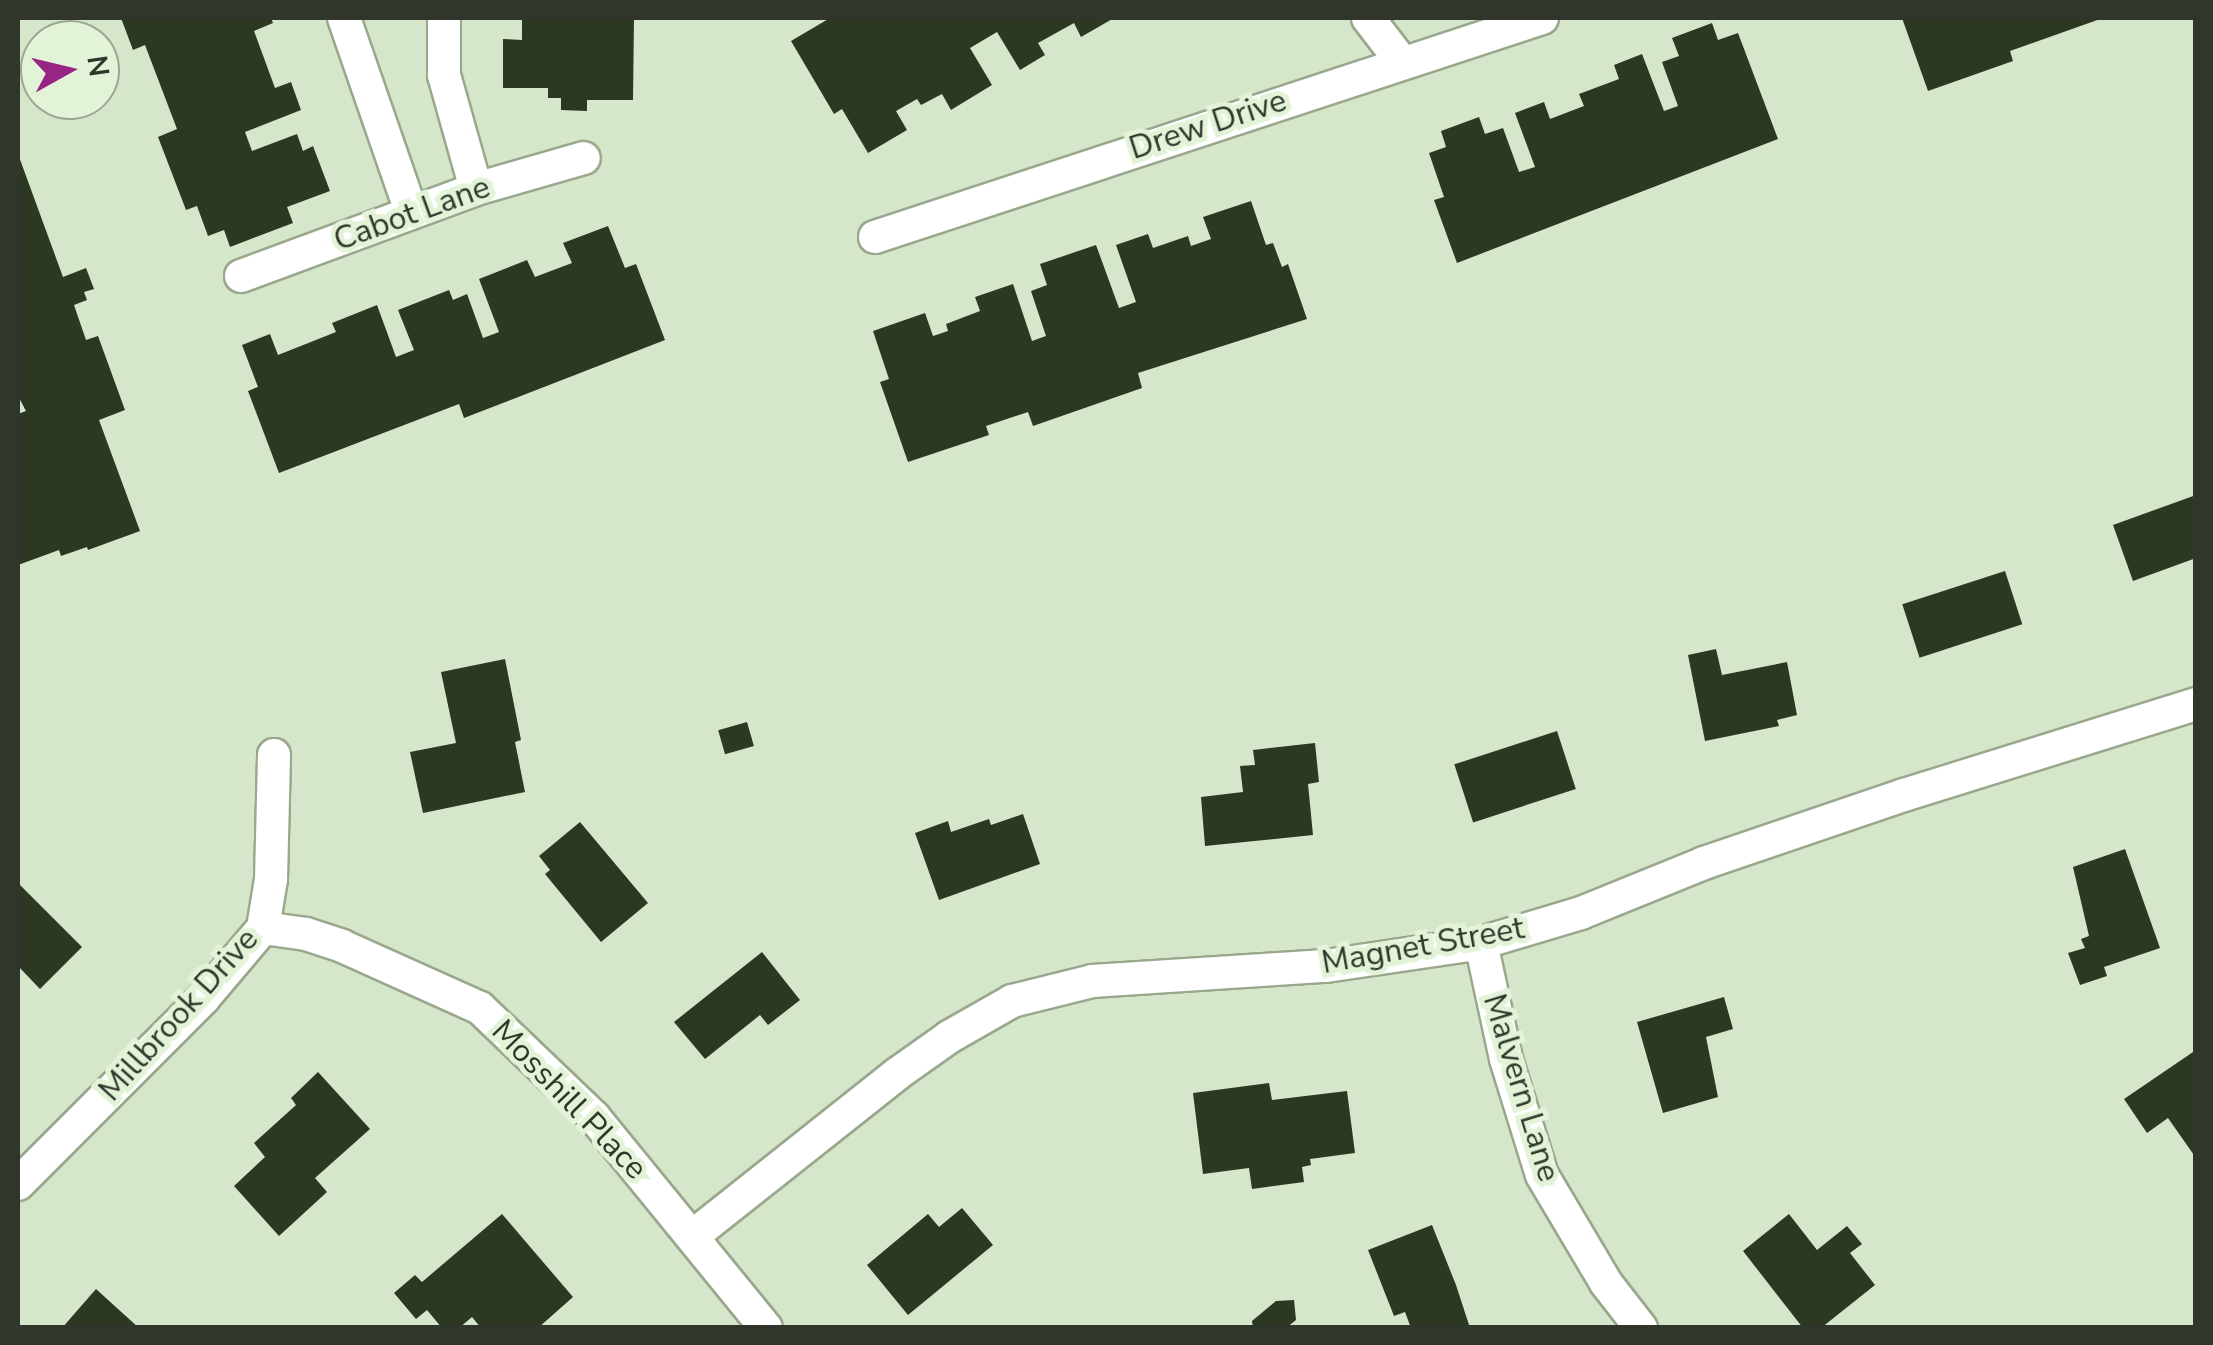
<!DOCTYPE html>
<html>
<head>
<meta charset="utf-8">
<style>
	body { margin:0 }
	#map { position:relative; width:2213px; height:1345px; overflow:hidden; background:#d6e6ca; font-family:"Nunito Sans",sans-serif }
	div>[style] { position:absolute }
	.building>* { inset:0; background:#2c3822; transform-origin:0 0 }
	.roads { filter:drop-shadow(2px 0 #99a88d) drop-shadow(-2px 0 #99a88d) drop-shadow(0 2px #99a88d) drop-shadow(0 -2px #99a88d) }
	.street>* { height:32px; margin:-16px; padding:0 16px; transform-origin:16px; border-radius:16px; background:#fff }
	span { translate:-50% -50%; white-space:nowrap; text-align:center; line-height:1.15; -webkit-text-stroke:10px #e3f3d7; paint-order:stroke }
	.street-label { font-size:32px; color:#30362b }
	.frame { position:absolute; inset:0; border:20px solid #30362b; pointer-events:none }
	.north { position:absolute; left:20px; top:20px; width:100px; height:100px; box-sizing:border-box; background:#e3f3d7; border:2px solid #9ba792; border-radius:50%; rotate:82deg; font-size:28px; font-weight:700; line-height:40px; text-align:center; color:#30362b }
	.north::after { content:''; display:block; margin:auto; width:35px; height:45px; background:#982583; clip-path:polygon(50% 0,100% 100%,50% 72%,0 100%) }
</style>
</head>
<body>
<div id="map">
	<div class="building">
		<i style="clip-path:polygon(121px 18px,271px 18px,273px 23px,254px 31px,275px 88px,291px 82px,301px 110px,245px 132px,252px 151px,297px 134px,303px 151px,313px 146px,330px 191px,287px 207px,293px 223px,230px 247px,224px 230px,208px 236px,197px 206px,186px 210px,158px 137px,177px 129px,145px 45px,133px 50px)"></i>
		<i style="clip-path:polygon(522px 18px,634px 18px,633px 100px,587px 100px,587px 111px,561px 110px,561px 98px,548px 98px,548px 88px,503px 88px,503px 39px,522px 40px)"></i>
		<i style="clip-path:polygon(830px 18px,1114px 18px,1081px 37px,1074px 23px,1038px 43px,1045px 55px,1020px 70px,997px 32px,970px 48px,992px 85px,951px 110px,942px 94px,921px 105px,917px 99px,896px 111px,907px 130px,868px 153px,842px 109px,834px 114px,791px 41px)"></i>
		<i style="clip-path:polygon(1902px 18px,2103px 18px,2010px 51px,2013px 61px,1928px 91px)"></i>
		<i style="clip-path:polygon(1712px 23px,1718px 40px,1738px 33px,1778px 139px,1457px 263px,1434px 200px,1444px 197px,1429px 153px,1446px 147px,1441px 131px,1479px 117px,1485px 134px,1503px 128px,1519px 172px,1535px 167px,1515px 113px,1544px 102px,1550px 119px,1584px 106px,1579px 94px,1619px 79px,1614px 65px,1642px 54px,1664px 111px,1678px 106px,1662px 62px,1679px 56px,1672px 38px)"></i>
		<i style="clip-path:polygon(18px 154px,63px 277px,86px 268px,94px 289px,84px 292px,87px 300px,74px 305px,86px 340px,98px 336px,125px 410px,99px 420px,140px 531px,88px 550px,87px 547px,61px 556px,59px 550px,18px 565px,18px 414px,26px 411px,18px 396px)"></i>
		<i style="clip-path:polygon(1251px 201px,1266px 245px,1273px 243px,1282px 267px,1288px 264px,1307px 319px,1138px 373px,1142px 388px,1033px 426px,1028px 412px,986px 426px,989px 435px,908px 462px,880px 382px,889px 379px,873px 331px,925px 313px,933px 336px,948px 331px,946px 324px,980px 311px,975px 297px,1013px 284px,1032px 341px,1046px 336px,1031px 291px,1047px 285px,1040px 264px,1096px 245px,1119px 308px,1136px 302px,1116px 245px,1148px 234px,1153px 248px,1188px 236px,1191px 246px,1211px 239px,1203px 217px)"></i>
		<i style="clip-path:polygon(608px 226px,625px 268px,636px 264px,665px 340px,464px 418px,459px 404px,279px 473px,248px 391px,258px 387px,242px 345px,270px 334px,278px 355px,336px 332px,332px 323px,377px 305px,396px 357px,414px 350px,398px 310px,449px 290px,453px 300px,467px 294px,483px 338px,499px 332px,479px 279px,527px 260px,535px 277px,572px 263px,563px 243px)"></i>
		<i style="clip-path:polygon(2196px 495px,2196px 558px,2133px 581px,2113px 525px)"></i>
		<i style="left:2005px;top:571px;width:56px;height:108px;rotate:72deg"></i>
		<i style="clip-path:polygon(1716px 649px,1722px 675px,1787px 662px,1797px 715px,1777px 720px,1779px 726px,1705px 741px,1688px 655px)"></i>
		<i style="clip-path:polygon(505px 659px,521px 740px,515px 742px,525px 792px,423px 813px,410px 752px,456px 743px,441px 672px)"></i>
		<i style="left:747px;top:722px;width:25px;height:30px;rotate:74deg"></i>
		<i style="left:1557px;top:731px;width:61px;height:108px;rotate:72deg"></i>
		<i style="clip-path:polygon(1315px 743px,1319px 782px,1308px 784px,1313px 835px,1205px 846px,1201px 797px,1243px 792px,1240px 766px,1255px 765px,1253px 750px)"></i>
		<i style="clip-path:polygon(1023px 814px,1040px 864px,939px 900px,915px 833px,948px 821px,951px 832px,989px 819px,991px 825px)"></i>
		<i style="clip-path:polygon(580px 822px,648px 903px,601px 942px,545px 874px,550px 870px,539px 856px)"></i>
		<i style="clip-path:polygon(2125px 849px,2160px 948px,2104px 967px,2107px 976px,2080px 985px,2068px 953px,2085px 948px,2081px 939px,2089px 936px,2073px 867px)"></i>
		<i style="clip-path:polygon(18px 883px,82px 947px,40px 989px,18px 966px)"></i>
		<i style="clip-path:polygon(762px 952px,800px 1000px,768px 1025px,760px 1015px,705px 1059px,674px 1022px)"></i>
		<i style="clip-path:polygon(1724px 997px,1733px 1029px,1706px 1037px,1718px 1097px,1663px 1113px,1637px 1022px)"></i>
		<i style="clip-path:polygon(2196px 1050px,2196px 1158px,2168px 1118px,2147px 1133px,2124px 1099px)"></i>
		<i style="clip-path:polygon(318px 1072px,370px 1129px,315px 1178px,327px 1192px,279px 1236px,234px 1186px,265px 1157px,254px 1143px,296px 1105px,291px 1098px)"></i>
		<i style="clip-path:polygon(1269px 1083px,1272px 1100px,1347px 1091px,1355px 1153px,1310px 1159px,1311px 1165px,1302px 1167px,1304px 1182px,1252px 1189px,1249px 1168px,1203px 1174px,1193px 1093px)"></i>
		<i style="clip-path:polygon(962px 1208px,993px 1245px,908px 1315px,867px 1265px,928px 1214px,939px 1227px)"></i>
		<i style="clip-path:polygon(502px 1214px,573px 1297px,538px 1328px,481px 1328px,472px 1317px,459px 1328px,442px 1328px,427px 1310px,416px 1319px,394px 1293px,415px 1275px,422px 1282px)"></i>
		<i style="clip-path:polygon(1789px 1214px,1817px 1250px,1847px 1226px,1862px 1244px,1850px 1253px,1875px 1285px,1821px 1328px,1803px 1328px,1743px 1251px)"></i>
		<i style="clip-path:polygon(1432px 1225px,1456px 1285px,1470px 1328px,1411px 1328px,1405px 1312px,1394px 1316px,1368px 1250px)"></i>
		<i style="clip-path:polygon(96px 1289px,139px 1328px,62px 1328px)"></i>
		<i style="clip-path:polygon(1294px 1300px,1296px 1320px,1286px 1328px,1253px 1328px,1252px 1321px,1276px 1301px)"></i>
	</div>
	<div class="roads">
		<div class="street">
			<i style="left:344px;top:18px;width:205px;rotate:70.9deg"></i>
			<i style="left:444px;top:18px;width:57px;rotate:90deg"></i>
			<i style="left:444px;top:75px;width:118px;rotate:74.3deg"></i>
			<i style="left:1368px;top:18px;width:54px;rotate:52.5deg"></i>
			<i style="left:875px;top:237px;width:702px;rotate:-18.18deg"></i>
			<i style="left:241px;top:276px;width:251px;rotate:-20.3deg"></i>
			<i style="left:476px;top:189px;width:112px;rotate:-16deg"></i>
			<i style="left:263px;top:928px;width:43px;rotate:7.9deg"></i>
			<i style="left:306px;top:934px;width:38px;rotate:18deg"></i>
			<i style="left:342px;top:946px;width:151px;rotate:24.2deg"></i>
			<i style="left:480px;top:1008px;width:158px;rotate:43.7deg"></i>
			<i style="left:594px;top:1117px;width:272px;rotate:50.8deg"></i>
			<i style="left:1481px;top:943px;width:119px;rotate:77.8deg"></i>
			<i style="left:1506px;top:1059px;width:121px;rotate:72.8deg"></i>
			<i style="left:1542px;top:1175px;width:126px;rotate:59.3deg"></i>
			<i style="left:1606px;top:1283px;width:57px;rotate:52.1deg"></i>
			<i style="left:18px;top:1184px;width:262px;rotate:-45deg"></i>
			<i style="left:203px;top:999px;width:93px;rotate:-49.8deg"></i>
			<i style="left:263px;top:928px;width:50px;rotate:-80.7deg"></i>
			<i style="left:271px;top:879px;width:124px;rotate:-88.6deg"></i>
			<i style="left:694px;top:1235px;width:259px;rotate:-38.4deg"></i>
			<i style="left:897px;top:1074px;width:64px;rotate:-35.4deg"></i>
			<i style="left:949px;top:1037px;width:73px;rotate:-29.7deg"></i>
			<i style="left:1012px;top:1001px;width:82px;rotate:-14deg"></i>
			<i style="left:1092px;top:981px;width:234px;rotate:-3.7deg"></i>
			<i style="left:1326px;top:966px;width:157px;rotate:-8.4deg"></i>
			<i style="left:1481px;top:943px;width:104px;rotate:-16.7deg"></i>
			<i style="left:1581px;top:913px;width:133px;rotate:-22.1deg"></i>
			<i style="left:1704px;top:863px;width:211px;rotate:-18.8deg"></i>
			<i style="left:1904px;top:795px;width:306px;rotate:-17.3deg"></i>
		</div>
	</div>
	<div class="street-label">
		<span style="left:1208px;top:125px;rotate:-18deg">Drew Drive</span>
		<span style="left:412px;top:214px;rotate:-20deg">Cabot Lane</span>
		<span style="left:1423px;top:946px;rotate:-10deg">Magnet Street</span>
		<span style="left:179px;top:1015px;rotate:-48deg">Millbrook Drive</span>
		<span style="left:1521px;top:1088px;rotate:73deg">Malvern Lane</span>
		<span style="left:569px;top:1100px;rotate:46deg">Mosshill Place</span>
	</div>
	<div class="frame"></div>
	<div class="north">N</div>
</div>
</body>
</html>
